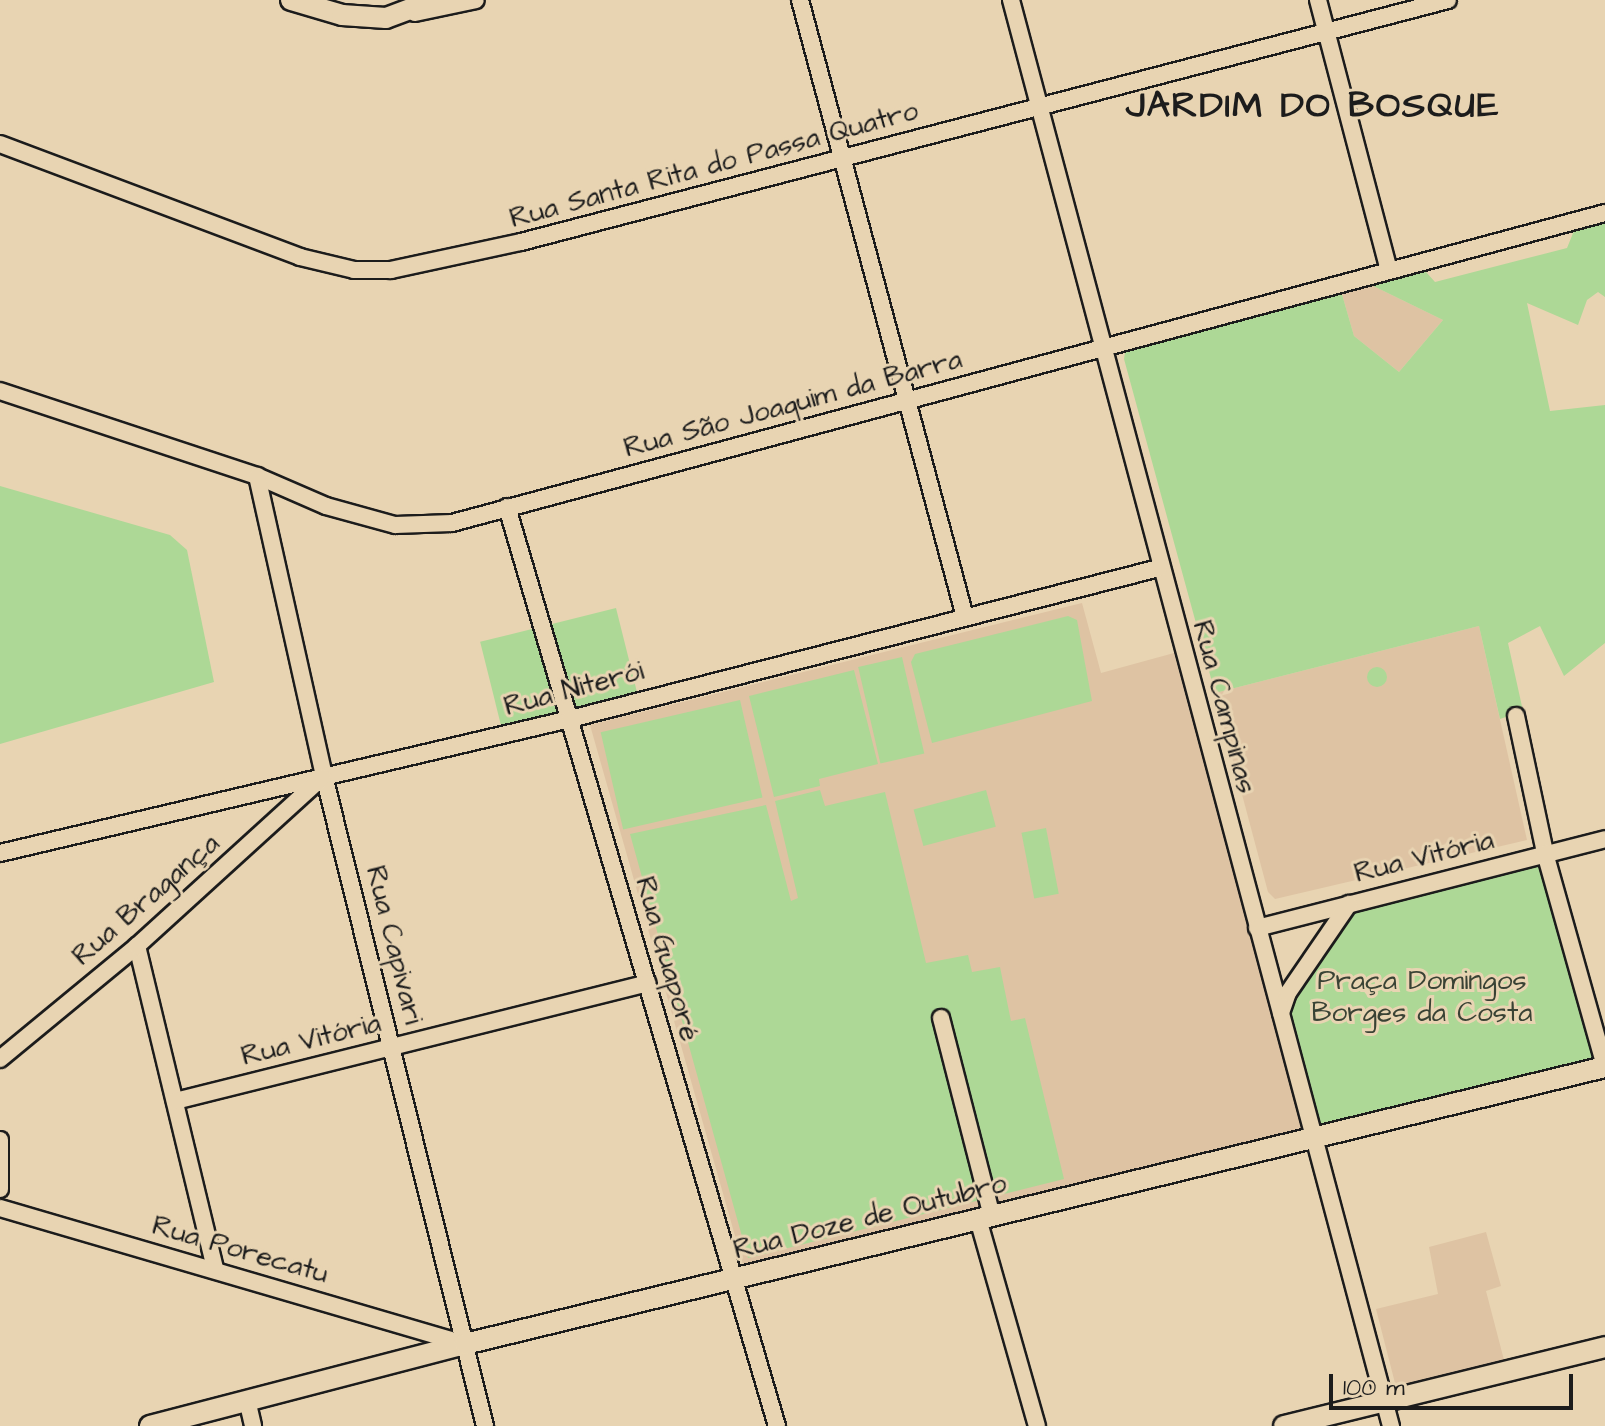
<!DOCTYPE html>
<html>
<head>
<meta charset="utf-8">
<style>
	body { margin:0 }
	#map { position:relative; width:1605px; height:1426px; overflow:hidden; background:#e8d4b2; font-family:"Architects Daughter",sans-serif }
	div>[style] { position:absolute }
	.built>* { inset:0; background:#dec3a3 }
	.green>* { inset:0; background:#add896; transform-origin:0 0 }
	.round { border-radius:50% }
	.roads { filter:drop-shadow(2px 0 #1c1c1c) drop-shadow(-2px 0 #1c1c1c) drop-shadow(0 2px #1c1c1c) drop-shadow(0 -2px #1c1c1c) }
	.minor>* { height:16px; margin:-8px; padding:0 8px; transform-origin:8px; border-radius:8px; background:#e8d4b2 }
	.major>* { height:20px; margin:-10px; padding:0 10px; transform-origin:10px; border-radius:10px; background:#e8d4b2 }
	span { translate:-50% -50%; white-space:nowrap; text-align:center; line-height:1.15; -webkit-text-stroke:6px #e8d4b2; paint-order:stroke }
	.street-label { font-size:28px; color:#1c1c1c }
	.park-label { font-size:28px; color:#394234 }
	.district-label { font-size:36px; color:#1c1c1c; font-weight:700; letter-spacing:2px }
	.scale { position:absolute; left:1329px; top:1374px; width:244px; height:36px; box-sizing:border-box; border:4px solid #1c1c1c; border-top:0; padding-left:10px; font-size:24px; line-height:28px; white-space:nowrap; color:#1c1c1c; -webkit-text-stroke:6px #e8d4b2; paint-order:stroke }
</style>
</head>
<body>
<div id="map">
	<div class="built">
		<i style="clip-path:polygon(1359px 279px,1443px 320px,1399px 372px,1354px 336px,1339px 284px)"></i>
		<i style="clip-path:polygon(1082px 603px,1101px 673px,1174px 653px,1302px 1130px,743px 1264px,590px 725px)"></i>
		<i style="clip-path:polygon(1479px 626px,1527px 840px,1275px 899px,1268px 892px,1215px 693px)"></i>
		<i style="clip-path:polygon(1486px 1232px,1501px 1286px,1486px 1291px,1504px 1360px,1396px 1387px,1376px 1309px,1438px 1294px,1429px 1247px)"></i>
	</div>
	<div class="green">
		<i style="clip-path:polygon(1605px 213px,1605px 297px,1598px 292px,1587px 300px,1578px 325px,1527px 303px,1550px 411px,1605px 405px,1605px 643px,1564px 676px,1540px 626px,1508px 643px,1523px 711px,1500px 719px,1479px 626px,1215px 693px,1124px 359px,1126px 346px,1339px 284px,1354px 336px,1399px 372px,1443px 320px,1359px 279px,1418px 263px,1435px 282px,1567px 248px,1578px 221px)"></i>
		<i style="clip-path:polygon(0 486px,170px 535px,187px 550px,214px 682px,0 744px)"></i>
		<i style="left:616px;top:608px;width:97px;height:140px;rotate:76deg"></i>
		<i style="clip-path:polygon(1068px 616px,1077px 620px,1092px 701px,932px 743px,911px 662px,915px 654px)"></i>
		<i style="left:902px;top:657px;width:99px;height:45px;rotate:77deg"></i>
		<i class="round" style="left:1367px;top:667px;width:20px;height:20px"></i>
		<i style="clip-path:polygon(854px 670px,878px 764px,819px 779px,820px 786px,774px 797px,749px 696px)"></i>
		<i style="left:740px;top:700px;width:100px;height:143px;rotate:77deg"></i>
		<i style="clip-path:polygon(820px 790px,825px 806px,885px 792px,926px 963px,968px 955px,972px 972px,1000px 967px,1011px 1021px,1025px 1018px,1064px 1179px,748px 1258px,630px 834px,766px 805px,791px 901px,798px 898px,775px 801px)"></i>
		<i style="left:986px;top:790px;width:38px;height:75px;rotate:75deg"></i>
		<i style="left:1046px;top:828px;width:67px;height:25px;rotate:79deg"></i>
		<i style="clip-path:polygon(1539px 863px,1597px 1058px,1322px 1129px,1287px 1009px,1354px 908px)"></i>
	</div>
	<div class="roads">
		<div class="minor">
			<i style="left:800px;top:0;width:639px;rotate:75.03deg"></i>
			<i style="left:1011px;top:0;width:1476px;rotate:75.08deg"></i>
			<i style="left:1318px;top:0;width:279px;rotate:75.3deg"></i>
			<i style="left:415px;top:13px;width:62px;rotate:-12deg"></i>
			<i style="left:0;top:144px;width:321px;rotate:20.6deg"></i>
			<i style="left:300px;top:257px;width:56px;rotate:13.5deg"></i>
			<i style="left:354px;top:270px;width:37px"></i>
			<i style="left:391px;top:270px;width:133px;rotate:-12.2deg"></i>
			<i style="left:521px;top:242px;width:958px;rotate:-14.63deg"></i>
			<i style="left:0;top:391px;width:271px;rotate:18.3deg"></i>
			<i style="left:257px;top:476px;width:75px;rotate:23.5deg"></i>
			<i style="left:326px;top:506px;width:72px;rotate:15.4deg"></i>
			<i style="left:395px;top:525px;width:57px;rotate:-2deg"></i>
			<i style="left:452px;top:523px;width:1194px;rotate:-15.05deg"></i>
			<i style="left:257px;top:476px;width:307px;rotate:77.4deg"></i>
			<i style="left:324px;top:776px;width:670px;rotate:76.09deg"></i>
			<i style="left:507px;top:507px;width:958px;rotate:73.63deg"></i>
			<i style="left:1516px;top:716px;width:140px;rotate:78deg"></i>
			<i style="left:1545px;top:853px;width:222px;rotate:74.3deg"></i>
			<i style="left:0;top:853px;width:586px;rotate:-13.23deg"></i>
			<i style="left:570px;top:719px;width:608px;rotate:-14.38deg"></i>
			<i style="left:1257px;top:928px;width:359px;rotate:-14.3deg"></i>
			<i style="left:137px;top:946px;width:332px;rotate:76.4deg"></i>
			<i style="left:1281px;top:1013px;width:21px;rotate:-71deg"></i>
			<i style="left:1288px;top:993px;width:108px;rotate:-55.6deg"></i>
			<i style="left:941px;top:1018px;width:204px;rotate:75.6deg"></i>
			<i style="left:0;top:1059px;width:178px;rotate:-39.5deg"></i>
			<i style="left:137px;top:946px;width:251px;rotate:-42.3deg"></i>
			<i style="left:175px;top:1101px;width:487px;rotate:-14deg"></i>
			<i style="left:0;top:1140px;width:49px;rotate:90deg"></i>
			<i style="left:0;top:1208px;width:484px;rotate:16.3deg"></i>
			<i style="left:978px;top:1219px;width:215px;rotate:74.1deg"></i>
			<i style="left:248px;top:1404px;width:23px;rotate:77deg"></i>
		</div>
		<div class="major">
			<i style="left:291px;top:0;width:53px;rotate:16.4deg"></i>
			<i style="left:342px;top:15px;width:44px;rotate:3.9deg"></i>
			<i style="left:386px;top:18px;width:51px;rotate:-20.6deg"></i>
			<i style="left:150px;top:1426px;width:325px;rotate:-14.6deg"></i>
			<i style="left:465px;top:1344px;width:1173px;rotate:-13.66deg"></i>
			<i style="left:1284px;top:1426px;width:331px;rotate:-13.8deg"></i>
		</div>
	</div>
	<div class="street-label">
		<span style="left:714px;top:165px;rotate:-15deg">Rua Santa Rita do Passa Quatro</span>
		<span style="left:793px;top:404px;rotate:-15deg">Rua São Joaquim da Barra</span>
		<span style="left:574px;top:689px;rotate:-15deg">Rua Niterói</span>
		<span style="left:1224px;top:707px;rotate:75deg">Rua Campinas</span>
		<span style="left:1424px;top:857px;rotate:-14deg">Rua Vitória</span>
		<span style="left:146px;top:900px;rotate:-41deg">Rua Bragança</span>
		<span style="left:394px;top:945px;rotate:76deg">Rua Capivari</span>
		<span style="left:667px;top:959px;rotate:74deg">Rua Guaporé</span>
		<span style="left:311px;top:1040px;rotate:-14deg">Rua Vitória</span>
		<span style="left:870px;top:1217px;rotate:-14deg">Rua Doze de Outubro</span>
		<span style="left:240px;top:1250px;rotate:16deg">Rua Porecatu</span>
	</div>
	<div class="park-label">
		<span style="left:1422px;top:997px">Praça Domingos<br>Borges da Costa</span>
	</div>
	<div class="district-label">
		<span style="left:1313px;top:106px">JARDIM DO BOSQUE</span>
	</div>
	<div class="scale">100 m</div>
</div>
</body>
</html>
